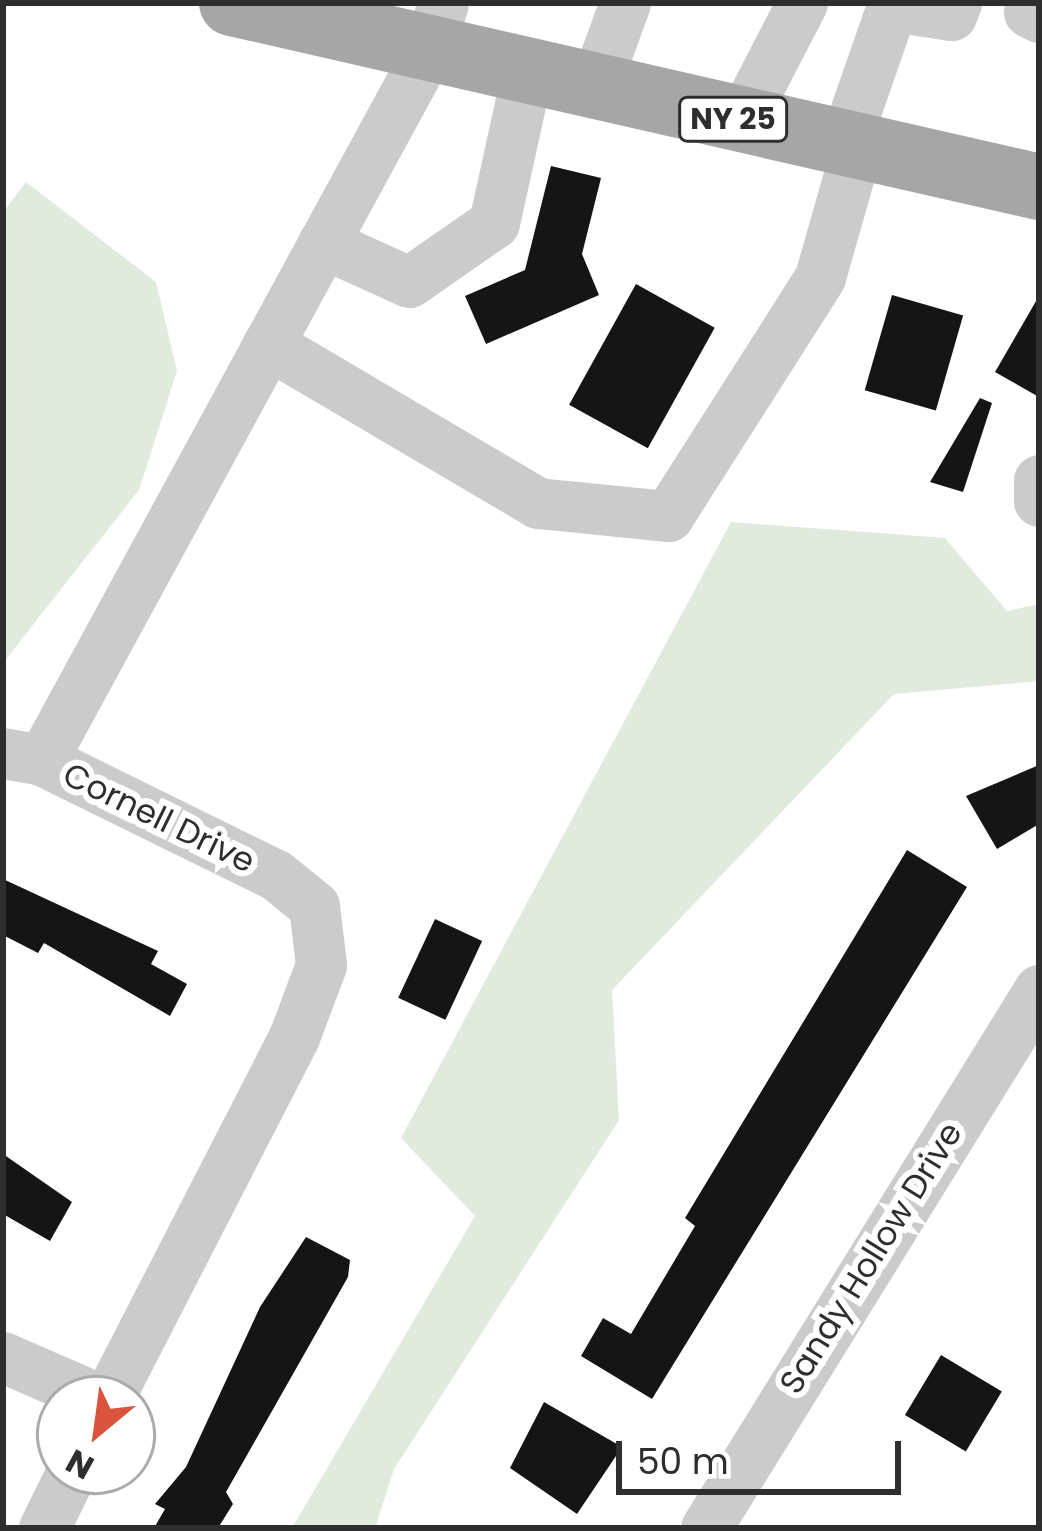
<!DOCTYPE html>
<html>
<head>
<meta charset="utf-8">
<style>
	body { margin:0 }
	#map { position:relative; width:1042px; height:1531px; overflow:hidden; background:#fff; font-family:Poppins,sans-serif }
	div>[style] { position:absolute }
	.green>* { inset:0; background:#e1ebdd }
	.building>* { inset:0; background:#151515; transform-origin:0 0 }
	.minor>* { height:51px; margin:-25.5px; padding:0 25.5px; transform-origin:25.5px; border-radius:25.5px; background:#cbcbcb }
	.major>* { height:66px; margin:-33px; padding:0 33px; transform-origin:33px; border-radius:33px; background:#a6a6a6 }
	span { translate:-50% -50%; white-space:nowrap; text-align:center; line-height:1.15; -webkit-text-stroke:12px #fff; paint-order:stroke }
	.shield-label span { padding:3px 9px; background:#fff; border:3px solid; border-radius:9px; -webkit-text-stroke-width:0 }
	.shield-label { font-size:30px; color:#2e2e2e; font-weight:700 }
	.street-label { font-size:33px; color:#2e2e2e }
	.frame { position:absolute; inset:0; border:6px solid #2e2e2e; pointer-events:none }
	.north { position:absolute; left:36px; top:1375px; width:120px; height:120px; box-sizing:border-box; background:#fff; border:3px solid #ababab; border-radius:50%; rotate:209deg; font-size:33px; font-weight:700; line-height:48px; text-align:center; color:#2e2e2e }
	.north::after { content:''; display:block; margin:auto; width:42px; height:54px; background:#da533c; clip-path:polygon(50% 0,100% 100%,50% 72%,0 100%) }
	.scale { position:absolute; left:616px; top:1441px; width:285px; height:54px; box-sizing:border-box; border:6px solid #2e2e2e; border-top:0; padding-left:15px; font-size:36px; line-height:42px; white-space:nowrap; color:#2e2e2e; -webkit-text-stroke:9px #fff; paint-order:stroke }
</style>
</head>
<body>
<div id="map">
	<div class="green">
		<i style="clip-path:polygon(26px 182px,156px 282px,177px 371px,139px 490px,3px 663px,3px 212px)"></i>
		<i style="clip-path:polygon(731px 522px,945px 538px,1007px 611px,1039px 604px,1039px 681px,894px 694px,612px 990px,619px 1120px,394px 1469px,375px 1528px,292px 1528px,475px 1216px,401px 1138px)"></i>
	</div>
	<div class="building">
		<i style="clip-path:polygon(551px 166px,601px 178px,582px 254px,599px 295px,486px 344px,465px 296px,525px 270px)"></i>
		<i style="left:636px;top:284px;width:90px;height:138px;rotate:29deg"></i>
		<i style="left:892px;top:295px;width:74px;height:99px;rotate:16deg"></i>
		<i style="clip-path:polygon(1039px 296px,1039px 397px,995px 372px)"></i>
		<i style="clip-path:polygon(980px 398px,992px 403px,963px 492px,930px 482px)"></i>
		<i style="clip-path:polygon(1039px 765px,1039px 824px,997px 849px,966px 796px)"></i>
		<i style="clip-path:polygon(907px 850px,967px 887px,652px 1399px,581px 1356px,603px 1318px,631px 1334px,695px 1226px,685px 1218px)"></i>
		<i style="clip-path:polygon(3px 879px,158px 951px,151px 964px,187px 984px,170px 1016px,44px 943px,38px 953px,3px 935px)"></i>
		<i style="left:435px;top:919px;width:52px;height:87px;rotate:25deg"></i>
		<i style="clip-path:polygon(3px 1154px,72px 1202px,50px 1241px,3px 1214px)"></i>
		<i style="clip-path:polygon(306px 1237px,350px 1260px,348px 1277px,226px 1492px,233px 1504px,218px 1528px,154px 1528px,165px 1509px,155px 1504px,186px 1467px,260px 1307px)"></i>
		<i style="left:941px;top:1355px;width:71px;height:70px;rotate:31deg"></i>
		<i style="clip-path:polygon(544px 1402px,622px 1447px,577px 1514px,510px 1468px)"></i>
	</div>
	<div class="minor">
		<i style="left:1029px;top:12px;width:11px;rotate:27deg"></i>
		<i style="left:594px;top:88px;width:90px;rotate:-70deg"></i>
		<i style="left:741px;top:121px;width:133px;rotate:-62.7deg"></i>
		<i style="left:844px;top:144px;width:146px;rotate:-70.8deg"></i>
		<i style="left:892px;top:6px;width:60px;rotate:8.7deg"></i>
		<i style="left:951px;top:15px;width:13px;rotate:-67deg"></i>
		<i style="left:323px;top:243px;width:94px;rotate:24.4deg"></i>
		<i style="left:409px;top:282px;width:103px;rotate:-34.8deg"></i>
		<i style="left:494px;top:223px;width:154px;rotate:-77.6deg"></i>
		<i style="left:268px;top:344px;width:313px;rotate:30.5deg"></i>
		<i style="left:538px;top:503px;width:131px;rotate:5.7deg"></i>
		<i style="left:668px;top:516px;width:283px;rotate:-57.5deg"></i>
		<i style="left:820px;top:277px;width:135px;rotate:-74.1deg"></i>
		<i style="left:1039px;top:480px;width:21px;rotate:90deg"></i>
		<i style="left:3px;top:753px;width:40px;rotate:10deg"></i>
		<i style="left:42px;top:760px;width:261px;rotate:26.2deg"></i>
		<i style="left:276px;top:875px;width:49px;rotate:39.2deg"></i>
		<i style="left:314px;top:906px;width:59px;rotate:83.2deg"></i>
		<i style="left:321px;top:965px;width:77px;rotate:110.6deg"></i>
		<i style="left:294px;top:1037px;width:407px;rotate:117.2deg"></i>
		<i style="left:42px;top:760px;width:807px;rotate:-61.43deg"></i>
		<i style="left:428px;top:51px;width:50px;rotate:-72.6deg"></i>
		<i style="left:3px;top:1357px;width:105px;rotate:23.6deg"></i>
		<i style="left:44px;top:1528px;width:64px;rotate:-63.8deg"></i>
		<i style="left:706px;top:1528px;width:633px;rotate:-58.24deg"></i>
	</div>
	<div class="major">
		<i style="left:232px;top:3px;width:828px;rotate:12.84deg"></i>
	</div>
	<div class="shield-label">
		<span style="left:733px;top:119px">NY 25</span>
	</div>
	<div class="street-label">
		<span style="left:159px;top:818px;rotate:26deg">Cornell Drive</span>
		<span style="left:871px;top:1258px;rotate:-58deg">Sandy Hollow Drive</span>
	</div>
	<div class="frame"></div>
	<div class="north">N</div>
	<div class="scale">50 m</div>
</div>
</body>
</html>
